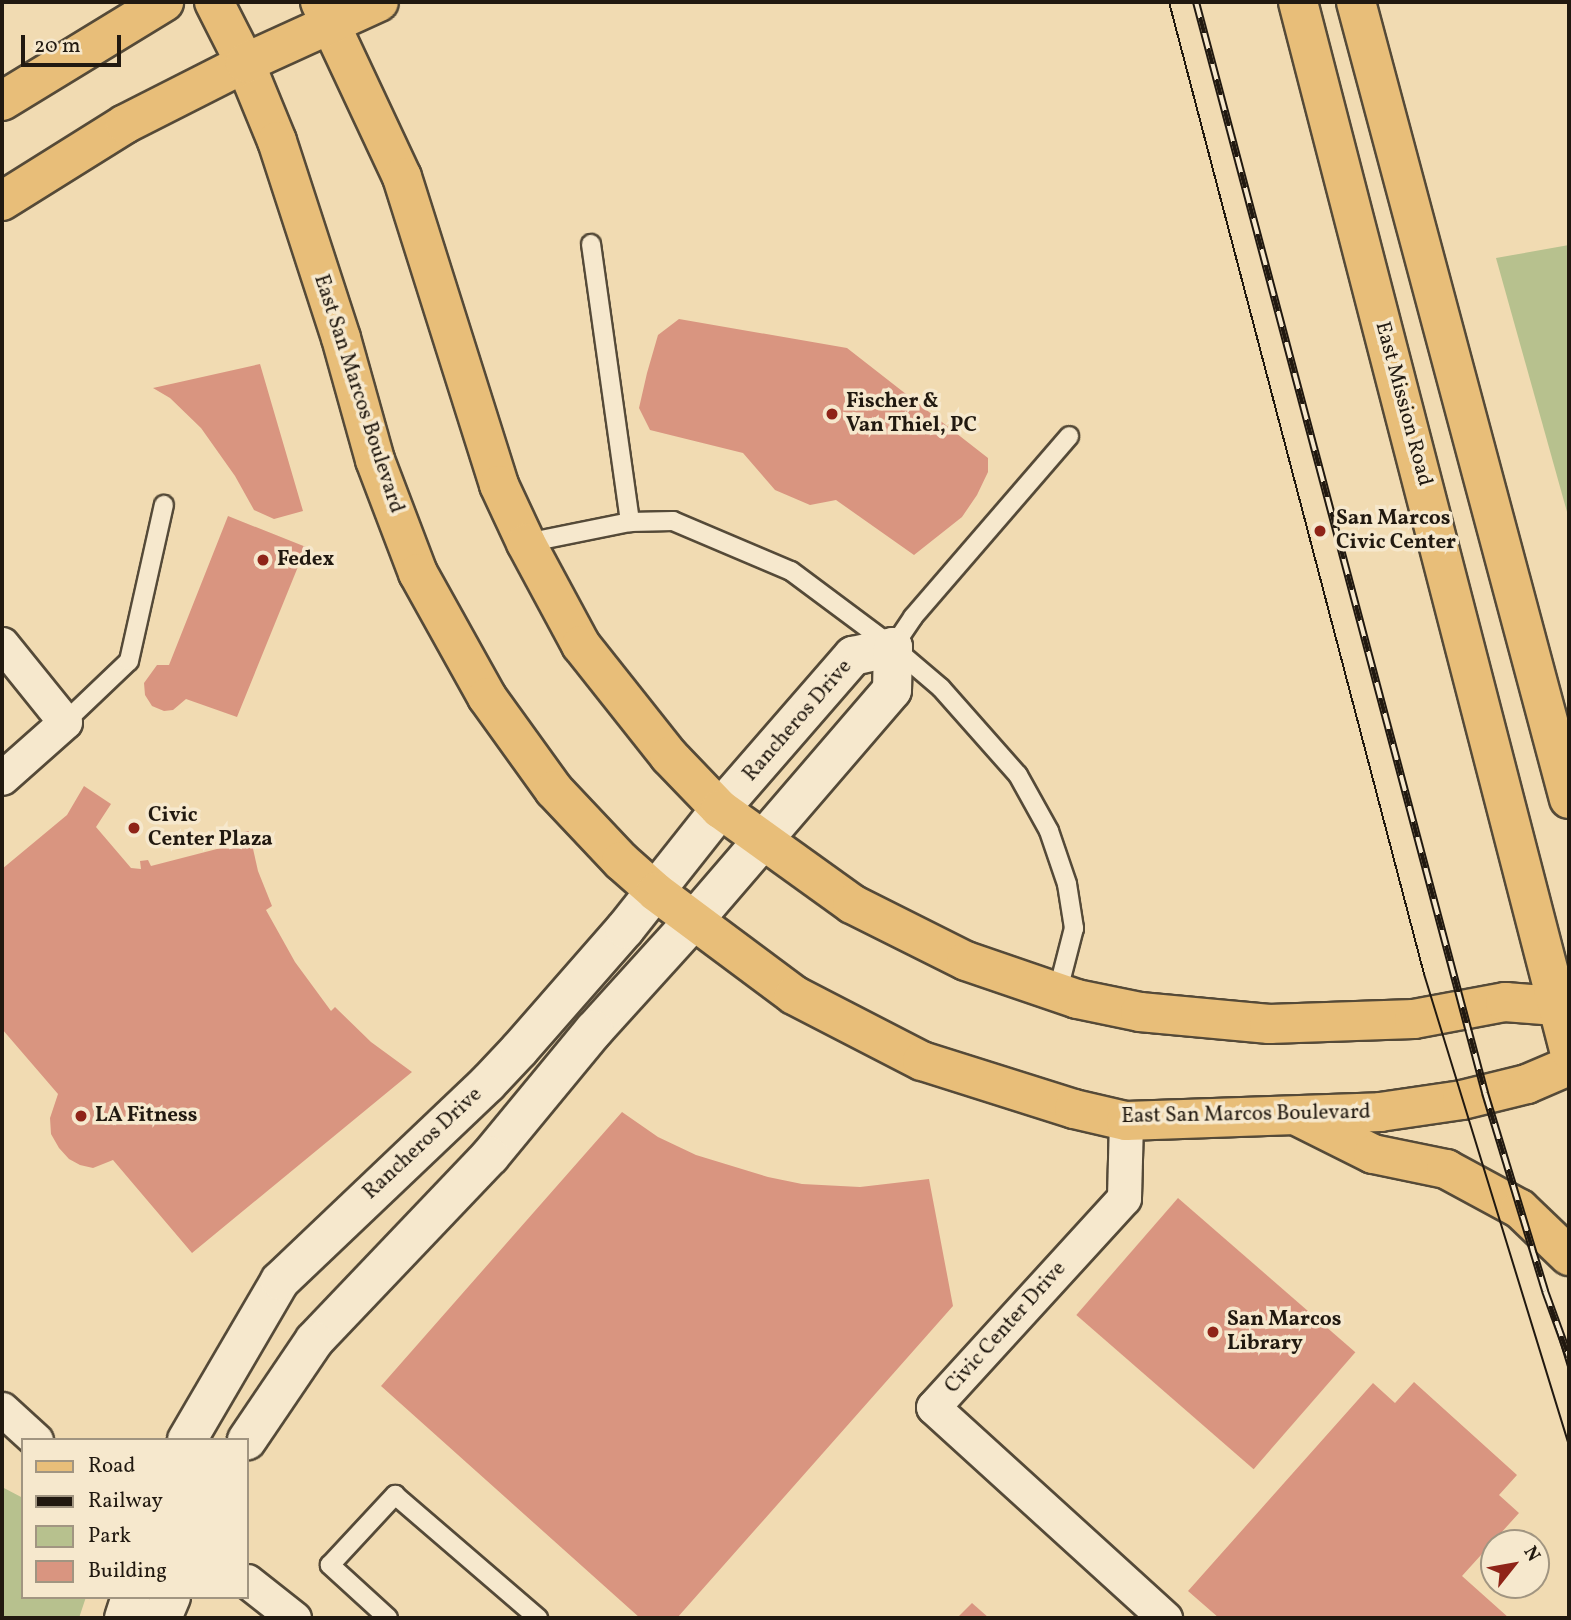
<!DOCTYPE html>
<html>
<head>
<meta charset="utf-8">
<style>
	body { margin:0 }
	#map { position:relative; width:1571px; height:1620px; overflow:hidden; background:#f1dbb2; font-family:Vollkorn,serif }
	div>[style] { position:absolute }
	.green>* { inset:0; background:#b7c18e }
	.building>* { inset:0; background:#d99580; transform-origin:0 0 }
	.roads { filter:drop-shadow(2px 0 #554a38) drop-shadow(-2px 0 #554a38) drop-shadow(0 2px #554a38) drop-shadow(0 -2px #554a38) }
	.lane>* { height:18px; margin:-9px; padding:0 9px; transform-origin:9px; border-radius:9px; background:#f6e8cd }
	.street>* { height:33px; margin:-16.5px; padding:0 16.5px; transform-origin:16.5px; border-radius:16.5px; background:#f6e8cd }
	.secondary>* { height:38px; margin:-19px; padding:0 19px; transform-origin:19px; border-radius:19px; background:#f6e8cd }
	.primary>* { height:38px; margin:-19px; padding:0 19px; transform-origin:19px; border-radius:19px; background:#e8be79 }
	.tram>* { height:2px; margin:-1px; padding:0 1px; transform-origin:1px; border-radius:1px; background:#211910 }
	.rail>* { height:8px; margin-top:-4px; transform-origin:0; background:repeating-linear-gradient(90deg,#f6e8cd 0 16px,#211910 0 32px); box-sizing:border-box; border-block:2px solid #211910 }
	.dots>* { width:19px; height:19px; translate:-50% -50%; box-sizing:border-box; border:4px solid #f6e8cd; border-radius:50% }
	span { translate:-50% -50%; white-space:nowrap; text-align:center; line-height:1.15; -webkit-text-stroke:7px #f6e8cd; paint-order:stroke }
	.street-label { font-size:21px; color:#211910 }
	.poi-label { font-size:21px; color:#211910; font-weight:700 }
	.left { translate:0 -50%; text-align:left }
	.frame { position:absolute; inset:0; border:4px solid #211910; pointer-events:none }
	.legend { position:absolute; left:21px; top:1438px; width:228px; height:161px; box-sizing:border-box; background:#f6e8cd; border:2px solid #a19581; margin:0; padding:9px 12px; list-style:none; font-size:21px; color:#211910 }
	.legend li { display:flex; align-items:center; gap:14px; height:35px }
	.legend b { width:35px; border:2px solid #a19581 }
	.north { position:absolute; left:1480px; top:1529px; width:70px; height:70px; box-sizing:border-box; background:#f6e8cd; border:2px solid #a19581; border-radius:50%; rotate:59deg; font-size:19px; font-weight:700; line-height:28px; text-align:center; color:#211910 }
	.north::after { content:''; display:block; margin:auto; width:24px; height:32px; background:#8f2418; clip-path:polygon(50% 0,100% 100%,50% 72%,0 100%) }
	.scale { position:absolute; left:21px; top:35px; width:100px; height:32px; box-sizing:border-box; border:4px solid #211910; border-top:0; padding-left:9px; font-size:21px; line-height:24px; white-space:nowrap; color:#211910; -webkit-text-stroke:5px #f6e8cd; paint-order:stroke }
</style>
</head>
<body>
<div id="map">
	<div class="green">
		<i style="clip-path:polygon(1569px 245px,1569px 519px,1496px 258px)"></i>
		<i style="clip-path:polygon(2px 1487px,23px 1498px,23px 1597px,86px 1597px,79px 1618px,2px 1618px)"></i>
	</div>
	<div class="building">
		<i style="clip-path:polygon(679px 319px,847px 348px,988px 458px,988px 472px,977px 495px,962px 517px,914px 555px,836px 500px,810px 505px,775px 490px,743px 453px,650px 430px,639px 408px,647px 373px,658px 335px)"></i>
		<i style="clip-path:polygon(260px 364px,303px 511px,274px 519px,254px 510px,235px 476px,201px 428px,170px 398px,153px 388px)"></i>
		<i style="clip-path:polygon(228px 516px,306px 547px,237px 717px,186px 699px,173px 710px,164px 711px,152px 706px,145px 695px,144px 683px,157px 665px,169px 665px)"></i>
		<i style="clip-path:polygon(84px 786px,111px 804px,96px 827px,131px 868px,141px 869px,140px 861px,148px 860px,151px 866px,244px 842px,242px 832px,249px 831px,258px 871px,272px 906px,266px 910px,295px 962px,331px 1011px,335px 1007px,371px 1042px,412px 1072px,192px 1253px,113px 1160px,93px 1168px,80px 1165px,69px 1159px,59px 1148px,51px 1134px,50px 1118px,58px 1094px,2px 1029px,2px 869px,67px 815px)"></i>
		<i style="clip-path:polygon(622px 1112px,658px 1137px,696px 1155px,768px 1177px,802px 1184px,860px 1187px,929px 1179px,953px 1306px,677px 1618px,640px 1618px,381px 1386px)"></i>
		<i style="left:1178px;top:1198px;width:235px;height:155px;rotate:41deg"></i>
		<i style="clip-path:polygon(1414px 1382px,1517px 1475px,1499px 1495px,1519px 1513px,1462px 1576px,1509px 1618px,1219px 1618px,1188px 1591px,1373px 1383px,1395px 1403px)"></i>
		<i style="clip-path:polygon(972px 1603px,989px 1618px,957px 1618px)"></i>
	</div>
	<div class="roads">
		<div class="lane">
			<i style="left:591px;top:244px;width:281px;rotate:82deg"></i>
			<i style="left:526px;top:543px;width:106px;rotate:-11.4deg"></i>
			<i style="left:630px;top:522px;width:43px;rotate:-1.3deg"></i>
			<i style="left:673px;top:521px;width:128px;rotate:23deg"></i>
			<i style="left:791px;top:571px;width:127px;rotate:36.7deg"></i>
			<i style="left:893px;top:647px;width:63px;rotate:40.5deg"></i>
			<i style="left:941px;top:688px;width:116px;rotate:48.5deg"></i>
			<i style="left:1018px;top:775px;width:64px;rotate:61deg"></i>
			<i style="left:1049px;top:831px;width:56px;rotate:71.2deg"></i>
			<i style="left:1067px;top:884px;width:45px;rotate:81deg"></i>
			<i style="left:1074px;top:928px;width:68px;rotate:104.4deg"></i>
			<i style="left:893px;top:647px;width:36px;rotate:-56deg"></i>
			<i style="left:913px;top:617px;width:239px;rotate:-49.2deg"></i>
			<i style="left:65px;top:722px;width:88px;rotate:-43.6deg"></i>
			<i style="left:129px;top:661px;width:160px;rotate:-77.4deg"></i>
			<i style="left:388px;top:1618px;width:79px;rotate:-137.6deg"></i>
			<i style="left:330px;top:1565px;width:96px;rotate:-47.1deg"></i>
			<i style="left:395px;top:1495px;width:189px;rotate:40.7deg"></i>
		</div>
		<div class="street">
			<i style="left:2px;top:644px;width:100px;rotate:51.1deg"></i>
			<i style="left:65px;top:722px;width:84px;rotate:138.4deg"></i>
			<i style="left:1126px;top:1121px;width:77px;rotate:91.5deg"></i>
			<i style="left:1124px;top:1198px;width:283px;rotate:132.4deg"></i>
			<i style="left:933px;top:1407px;width:314px;rotate:42.3deg"></i>
			<i style="left:2px;top:1409px;width:46px;rotate:42.4deg"></i>
			<i style="left:247px;top:1581px;width:60px;rotate:38.2deg"></i>
		</div>
		<div class="secondary">
			<i style="left:187px;top:1440px;width:184px;rotate:-59.7deg"></i>
			<i style="left:280px;top:1281px;width:286px;rotate:-43.6deg"></i>
			<i style="left:487px;top:1084px;width:47px;rotate:-46.7deg"></i>
			<i style="left:519px;top:1050px;width:161px;rotate:-48.8deg"></i>
			<i style="left:625px;top:929px;width:153px;rotate:-51.6deg"></i>
			<i style="left:720px;top:809px;width:203px;rotate:-49deg"></i>
			<i style="left:853px;top:656px;width:41px;rotate:-12.7deg"></i>
			<i style="left:893px;top:647px;width:43px;rotate:91.3deg"></i>
			<i style="left:892px;top:690px;width:305px;rotate:130.7deg"></i>
			<i style="left:693px;top:921px;width:147px;rotate:132.2deg"></i>
			<i style="left:594px;top:1030px;width:163px;rotate:129.5deg"></i>
			<i style="left:490px;top:1156px;width:255px;rotate:133.6deg"></i>
			<i style="left:314px;top:1341px;width:120px;rotate:124.1deg"></i>
			<i style="left:124px;top:1618px;width:22px;rotate:-72deg"></i>
			<i style="left:162px;top:1618px;width:23px;rotate:-67deg"></i>
		</div>
		<div class="primary">
			<i style="left:214px;top:2px;width:68px;rotate:63.1deg"></i>
			<i style="left:245px;top:63px;width:84px;rotate:67.7deg"></i>
			<i style="left:277px;top:141px;width:207px;rotate:72deg"></i>
			<i style="left:341px;top:338px;width:127px;rotate:74.4deg"></i>
			<i style="left:375px;top:460px;width:121px;rotate:69.2deg"></i>
			<i style="left:418px;top:573px;width:142px;rotate:60.9deg"></i>
			<i style="left:487px;top:697px;width:115px;rotate:54.2deg"></i>
			<i style="left:554px;top:790px;width:98px;rotate:46.7deg"></i>
			<i style="left:621px;top:861px;width:47px;rotate:41.5deg"></i>
			<i style="left:656px;top:892px;width:172px;rotate:36.7deg"></i>
			<i style="left:794px;top:995px;width:144px;rotate:27.3deg"></i>
			<i style="left:922px;top:1061px;width:159px;rotate:17.5deg"></i>
			<i style="left:1074px;top:1109px;width:53px;rotate:13deg"></i>
			<i style="left:1126px;top:1121px;width:254px;rotate:-2deg"></i>
			<i style="left:1380px;top:1112px;width:83px;rotate:-8.3deg"></i>
			<i style="left:1462px;top:1100px;width:67px;rotate:-13.8deg"></i>
			<i style="left:1527px;top:1084px;width:46px;rotate:-23.2deg"></i>
			<i style="left:320px;top:2px;width:193px;rotate:64.9deg"></i>
			<i style="left:402px;top:177px;width:323px;rotate:72.5deg"></i>
			<i style="left:499px;top:485px;width:64px;rotate:65deg"></i>
			<i style="left:526px;top:543px;width:116px;rotate:61.7deg"></i>
			<i style="left:581px;top:645px;width:142px;rotate:51.6deg"></i>
			<i style="left:669px;top:756px;width:74px;rotate:46.1deg"></i>
			<i style="left:720px;top:809px;width:163px;rotate:35.7deg"></i>
			<i style="left:852px;top:904px;width:127px;rotate:26.6deg"></i>
			<i style="left:966px;top:961px;width:117px;rotate:18.9deg"></i>
			<i style="left:1077px;top:999px;width:64px;rotate:11.7deg"></i>
			<i style="left:1140px;top:1012px;width:130px;rotate:5.3deg"></i>
			<i style="left:1269px;top:1024px;width:145px;rotate:-2deg"></i>
			<i style="left:1414px;top:1019px;width:93px;rotate:-10.6deg"></i>
			<i style="left:1505px;top:1002px;width:64px;rotate:4.5deg"></i>
			<i style="left:1298px;top:2px;width:1082px;rotate:75.5deg"></i>
			<i style="left:1356px;top:2px;width:825px;rotate:75.04deg"></i>
			<i style="left:2px;top:101px;width:190px;rotate:-31.4deg"></i>
			<i style="left:2px;top:201px;width:145px;rotate:-32deg"></i>
			<i style="left:125px;top:124px;width:135px;rotate:-26.9deg"></i>
			<i style="left:245px;top:63px;width:147px;rotate:-24.5deg"></i>
			<i style="left:1297px;top:1116px;width:85px;rotate:26.6deg"></i>
			<i style="left:1373px;top:1154px;width:75px;rotate:11.6deg"></i>
			<i style="left:1446px;top:1169px;width:84px;rotate:28.4deg"></i>
			<i style="left:1520px;top:1209px;width:68px;rotate:43.8deg"></i>
		</div>
	</div>
	<div class="tram">
		<i style="left:1169px;top:2px;width:1005px;rotate:75.3deg"></i>
		<i style="left:1424px;top:974px;width:494px;rotate:72.9deg"></i>
		<i style="left:1545px;top:1291px;width:83px;rotate:73.1deg"></i>
	</div>
	<div class="rail">
		<i style="left:1196px;top:2px;width:1129px;rotate:75.16deg"></i>
		<i style="left:1485px;top:1093px;width:207px;rotate:73.1deg"></i>
		<i style="left:1545px;top:1291px;width:70px;rotate:70deg"></i>
	</div>
	<div class="dots">
		<i style="left:832px;top:414px;background:#8f2418"></i>
		<i style="left:1320px;top:531px;background:#8f2418"></i>
		<i style="left:263px;top:560px;background:#8f2418"></i>
		<i style="left:134px;top:828px;background:#8f2418"></i>
		<i style="left:81px;top:1116px;background:#8f2418"></i>
		<i style="left:1213px;top:1332px;background:#8f2418"></i>
	</div>
	<div class="street-label">
		<span style="left:358px;top:394px;rotate:72deg">East San Marcos Boulevard</span>
		<span style="left:1403px;top:404px;rotate:75deg">East Mission Road</span>
		<span style="left:798px;top:721px;rotate:-49deg">Rancheros Drive</span>
		<span style="left:1246px;top:1115px;rotate:-1deg">East San Marcos Boulevard</span>
		<span style="left:423px;top:1144px;rotate:-43deg">Rancheros Drive</span>
		<span style="left:1006px;top:1328px;rotate:-48deg">Civic Center Drive</span>
	</div>
	<div class="poi-label">
		<span class="left" style="left:846px;top:414px">Fischer &amp;<br>Van Thiel, PC</span>
		<span class="left" style="left:1336px;top:531px">San Marcos<br>Civic Center</span>
		<span class="left" style="left:277px;top:560px">Fedex</span>
		<span class="left" style="left:148px;top:828px">Civic<br>Center Plaza</span>
		<span class="left" style="left:95px;top:1116px">LA Fitness</span>
		<span class="left" style="left:1227px;top:1332px">San Marcos<br>Library</span>
	</div>
	<div class="frame"></div>
	<ul class="legend">
	<li><b style="height:9px;background:#e8be79"></b>Road</li>
	<li><b style="height:9px;background:#211910"></b>Railway</li>
	<li><b style="height:19px;background:#b7c18e"></b>Park</li>
	<li><b style="height:19px;background:#d99580"></b>Building</li>
	</ul>
	<div class="north">N</div>
	<div class="scale">20 m</div>
</div>
</body>
</html>
